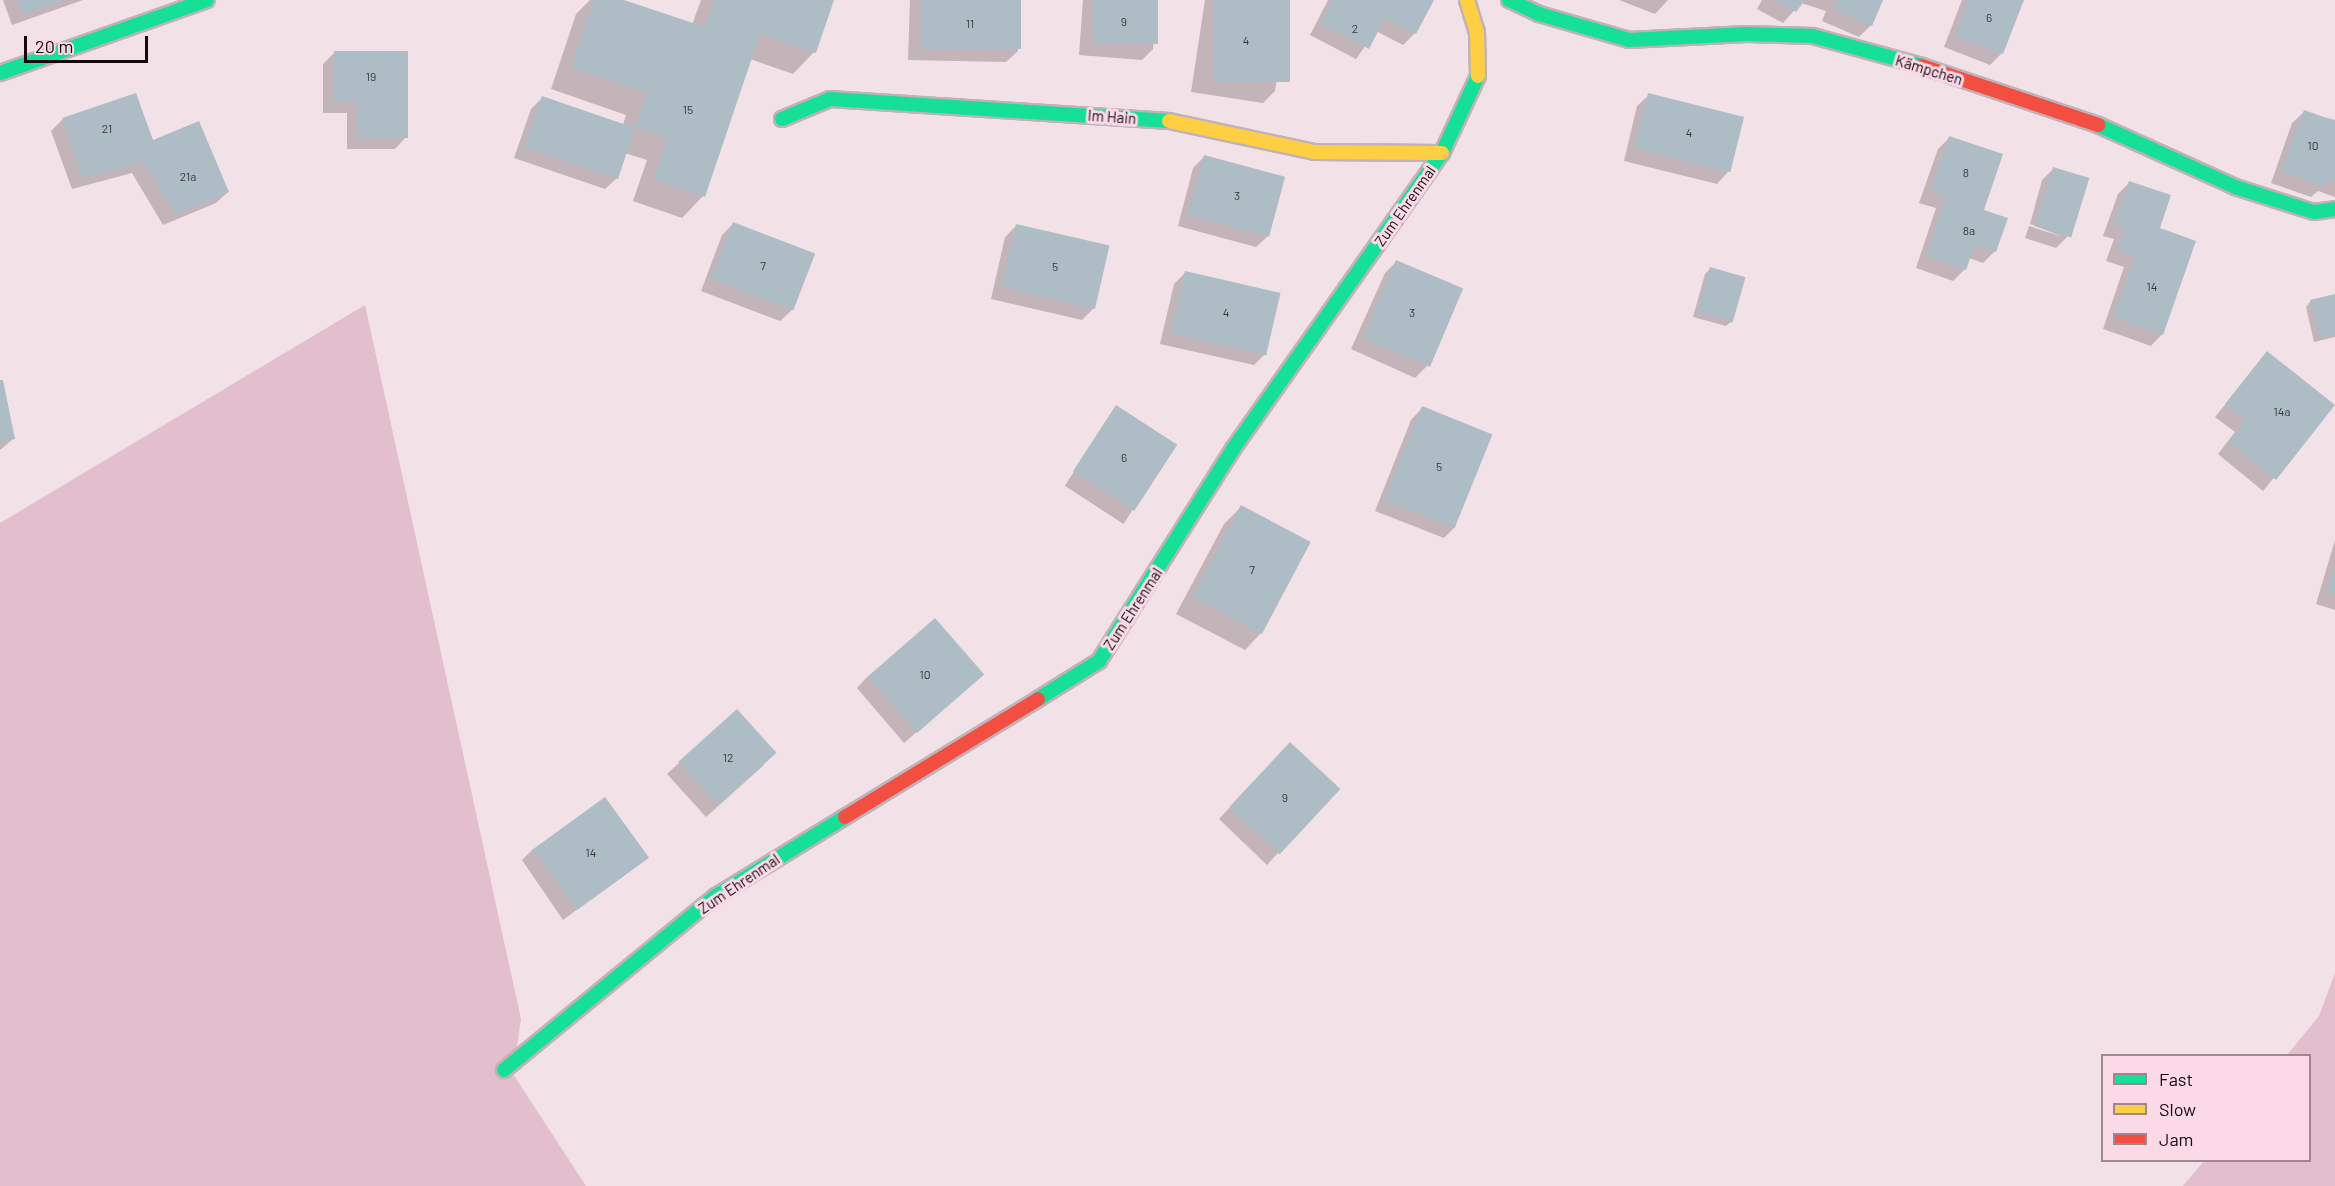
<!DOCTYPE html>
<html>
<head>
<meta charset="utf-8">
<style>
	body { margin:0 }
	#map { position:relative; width:2335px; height:1186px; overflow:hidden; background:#f3e1e8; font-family:Barlow,sans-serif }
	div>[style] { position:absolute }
	.green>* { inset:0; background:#e3becd }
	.shadow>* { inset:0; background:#0003; transform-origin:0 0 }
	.building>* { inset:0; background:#aebdc5; transform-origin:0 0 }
	.roads { filter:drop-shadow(2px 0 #c0b2b8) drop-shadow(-2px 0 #c0b2b8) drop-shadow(0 2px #c0b2b8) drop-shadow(0 -2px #c0b2b8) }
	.fast>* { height:14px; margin:-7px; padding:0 7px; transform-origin:7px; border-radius:7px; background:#16e098 }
	.slow>* { height:14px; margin:-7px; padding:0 7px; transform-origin:7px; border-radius:7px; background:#ffcf43 }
	.jam>* { height:14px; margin:-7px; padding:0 7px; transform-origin:7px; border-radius:7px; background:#f24e42 }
	span { translate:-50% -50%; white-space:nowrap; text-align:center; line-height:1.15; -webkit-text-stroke:6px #fbd9e7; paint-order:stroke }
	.number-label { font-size:12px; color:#3a363c }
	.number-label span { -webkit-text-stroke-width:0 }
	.street-label { font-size:15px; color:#14090e }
	.legend { position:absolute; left:2101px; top:1054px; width:210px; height:108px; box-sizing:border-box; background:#fbd9e7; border:2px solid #9f8690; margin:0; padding:8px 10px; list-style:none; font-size:18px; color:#14090e }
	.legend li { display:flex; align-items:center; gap:12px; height:30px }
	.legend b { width:30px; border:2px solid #9f8690 }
	.scale { position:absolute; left:24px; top:36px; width:124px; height:27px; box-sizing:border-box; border:3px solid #14090e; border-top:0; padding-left:8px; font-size:18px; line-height:21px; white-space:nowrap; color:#14090e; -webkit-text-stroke:4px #fbd9e7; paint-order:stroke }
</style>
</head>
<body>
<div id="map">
	<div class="green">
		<i style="clip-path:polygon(365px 305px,521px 1019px,513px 1074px,586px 1186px,0 1186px,0 523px)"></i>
		<i style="clip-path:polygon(2335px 973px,2335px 1186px,2183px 1186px,2204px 1161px,2310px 1160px,2310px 1056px,2287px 1055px,2319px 1016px)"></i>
	</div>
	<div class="shadow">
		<i style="clip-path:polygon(3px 0,83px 0,12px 25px)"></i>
		<i style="clip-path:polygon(590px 0,619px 0,692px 25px,701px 0,832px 0,814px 52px,793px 74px,750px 59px,703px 196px,682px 218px,633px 201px,647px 160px,625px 153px,617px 178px,605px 189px,514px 158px,531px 109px,542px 98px,623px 125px,626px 115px,551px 89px,576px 14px)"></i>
		<i style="clip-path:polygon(910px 0,1019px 0,1018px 51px,1006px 62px,908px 60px)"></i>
		<i style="clip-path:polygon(1083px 0,1157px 0,1153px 49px,1142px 60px,1079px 55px)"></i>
		<i style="clip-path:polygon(1205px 0,1289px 0,1275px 91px,1263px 103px,1191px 92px)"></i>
		<i style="clip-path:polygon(1328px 0,1432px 0,1415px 33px,1403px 45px,1376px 31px,1356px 59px,1310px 35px)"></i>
		<i style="clip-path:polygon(1619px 0,1668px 0,1655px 14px)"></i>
		<i style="clip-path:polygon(1762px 0,1882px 0,1871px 25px,1859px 37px,1822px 21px,1826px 11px,1801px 3px,1783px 23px,1757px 9px)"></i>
		<i style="clip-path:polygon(1962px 0,2022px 0,2002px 53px,1990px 65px,1944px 47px)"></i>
		<i style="clip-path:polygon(335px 52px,406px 137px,395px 149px,347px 149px,347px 113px,323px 113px,323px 64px)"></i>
		<i style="clip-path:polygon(1649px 95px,1728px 172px,1717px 184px,1624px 161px,1637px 106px)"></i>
		<i style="clip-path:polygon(2304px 112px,2335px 120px,2335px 197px,2318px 191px,2311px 197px,2271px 183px,2292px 123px)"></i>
		<i style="clip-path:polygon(63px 119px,152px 142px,228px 192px,216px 203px,163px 225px,132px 173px,72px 189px,51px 131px)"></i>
		<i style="clip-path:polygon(1949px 138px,1982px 211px,1995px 251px,1983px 263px,1969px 258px,1965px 269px,1953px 281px,1916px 268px,1936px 208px,1919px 203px,1938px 149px)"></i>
		<i style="clip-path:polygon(1205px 156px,1268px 236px,1256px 247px,1178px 226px,1193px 168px)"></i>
		<i style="clip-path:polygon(2054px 168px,2068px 236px,2056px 248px,2025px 238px,2029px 226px,2063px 237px,2030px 224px,2042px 180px)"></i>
		<i style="clip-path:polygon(2129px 183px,2158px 229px,2162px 334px,2151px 346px,2103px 329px,2124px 267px,2106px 261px,2114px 239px,2103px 236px,2118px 194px)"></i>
		<i style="clip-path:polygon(733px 224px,792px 310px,780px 321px,701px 291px,722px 235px)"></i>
		<i style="clip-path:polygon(1017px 225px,1108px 247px,1093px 309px,1082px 320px,991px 299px,1005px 237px)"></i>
		<i style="clip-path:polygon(1396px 262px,1427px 366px,1415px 378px,1351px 349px,1385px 273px)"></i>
		<i style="clip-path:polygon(1710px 269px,1732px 321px,1726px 326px,1693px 317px,1705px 274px)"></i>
		<i style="clip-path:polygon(1185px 273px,1279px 294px,1265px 354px,1254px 365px,1160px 344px,1174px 284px)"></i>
		<i style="clip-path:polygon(2335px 295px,2335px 337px,2314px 342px,2306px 307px,2311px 301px)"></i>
		<i style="clip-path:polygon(2267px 353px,2333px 405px,2263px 491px,2218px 454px,2235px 432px,2215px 417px)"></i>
		<i style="clip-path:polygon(0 382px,13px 439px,0 450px)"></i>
		<i style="left:1116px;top:407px;width:70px;height:94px;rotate:33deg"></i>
		<i style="clip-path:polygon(1422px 408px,1456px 526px,1444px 538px,1375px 511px,1411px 420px)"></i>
		<i style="clip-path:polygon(1241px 507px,1309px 543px,1261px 633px,1245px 650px,1176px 614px,1224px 524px)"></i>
		<i style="clip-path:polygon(2335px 540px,2335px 610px,2316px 604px)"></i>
		<i style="clip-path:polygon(868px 676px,970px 686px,904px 743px,857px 688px)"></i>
		<i style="clip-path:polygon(1279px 755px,1278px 853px,1267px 865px,1219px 819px)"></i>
		<i style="clip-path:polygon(679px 763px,764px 765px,706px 817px,667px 774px)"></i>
		<i style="clip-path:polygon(533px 849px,647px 858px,563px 920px,522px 860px)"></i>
	</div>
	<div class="building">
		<i style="clip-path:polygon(18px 0,64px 0,23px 15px)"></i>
		<i style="clip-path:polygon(594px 0,624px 0,705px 27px,714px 0,834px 0,816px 53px,760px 34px,705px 197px,654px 179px,667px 138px,635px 128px,618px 179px,524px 147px,542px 96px,635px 128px,647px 93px,571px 68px)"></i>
		<i style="left:921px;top:0;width:100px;height:49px"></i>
		<i style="left:1093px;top:0;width:65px;height:44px"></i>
		<i style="left:1214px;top:0;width:76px;height:82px"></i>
		<i style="clip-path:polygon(1332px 0,1434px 0,1416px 34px,1385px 18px,1369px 49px,1320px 24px)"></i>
		<i style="clip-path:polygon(1773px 0,1805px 0,1796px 12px)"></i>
		<i style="clip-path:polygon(1837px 0,1883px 0,1872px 26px,1833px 9px)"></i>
		<i style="clip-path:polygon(1968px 0,2024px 0,2003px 54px,1955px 36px)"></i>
		<i style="clip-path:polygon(334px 51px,408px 51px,408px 138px,358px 138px,358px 102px,334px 102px)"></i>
		<i style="clip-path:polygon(136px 93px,153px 140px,199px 121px,229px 192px,175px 215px,144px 162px,83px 178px,62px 118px)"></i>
		<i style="left:1648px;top:93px;width:99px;height:57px;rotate:14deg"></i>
		<i style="clip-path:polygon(2304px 110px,2335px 121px,2335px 182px,2327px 179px,2324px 187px,2281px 171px)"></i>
		<i style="clip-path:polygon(1949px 136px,2003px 154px,1984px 210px,2008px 218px,1996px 252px,1975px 245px,1966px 270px,1926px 256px,1946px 197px,1930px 191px)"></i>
		<i style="left:1204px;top:155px;width:84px;height:62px;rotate:15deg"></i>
		<i style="left:2053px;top:167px;width:38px;height:62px;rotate:17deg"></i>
		<i style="clip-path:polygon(2129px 181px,2171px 195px,2160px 228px,2196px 241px,2163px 335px,2113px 317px,2135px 256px,2117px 250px,2125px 228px,2114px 224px)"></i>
		<i style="left:733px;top:222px;width:88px;height:61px;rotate:21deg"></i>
		<i style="left:1016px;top:224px;width:96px;height:65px;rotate:13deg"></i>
		<i style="left:1396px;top:260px;width:73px;height:85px;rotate:23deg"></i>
		<i style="left:1710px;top:267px;width:37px;height:47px;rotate:16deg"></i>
		<i style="left:1185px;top:271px;width:98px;height:64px;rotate:13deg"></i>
		<i style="clip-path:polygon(2335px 294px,2335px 334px,2320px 338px,2310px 300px)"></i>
		<i style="clip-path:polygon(2267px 351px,2335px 405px,2276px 480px,2228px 442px,2245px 420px,2225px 404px)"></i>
		<i style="clip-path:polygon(0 380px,3px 380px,15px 439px,0 442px)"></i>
		<i style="left:1116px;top:405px;width:73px;height:79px;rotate:33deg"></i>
		<i style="left:1422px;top:406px;width:76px;height:101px;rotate:22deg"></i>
		<i style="left:1241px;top:505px;width:79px;height:104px;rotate:28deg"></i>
		<i style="clip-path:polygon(2334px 567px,2335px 567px,2335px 595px,2327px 593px)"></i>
		<i style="left:935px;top:618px;width:75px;height:89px;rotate:49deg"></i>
		<i style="left:737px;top:709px;width:59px;height:79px;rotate:48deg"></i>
		<i style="left:1290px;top:742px;width:69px;height:89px;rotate:43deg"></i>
		<i style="left:605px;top:797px;width:75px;height:89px;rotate:54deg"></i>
	</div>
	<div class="roads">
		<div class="fast">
			<i style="left:1509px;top:0;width:33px;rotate:25deg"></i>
			<i style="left:1539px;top:14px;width:94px;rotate:16.1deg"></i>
			<i style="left:1629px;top:40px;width:118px;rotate:-2.9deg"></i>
			<i style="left:1747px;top:34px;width:66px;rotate:1.7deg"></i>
			<i style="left:1813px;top:36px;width:113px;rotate:15.4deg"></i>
			<i style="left:0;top:73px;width:219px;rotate:-19.4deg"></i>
			<i style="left:782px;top:119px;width:52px;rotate:-22.6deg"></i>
			<i style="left:830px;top:99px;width:340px;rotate:3.7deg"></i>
			<i style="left:2098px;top:125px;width:150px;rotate:24.3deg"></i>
			<i style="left:2235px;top:187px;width:83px;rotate:17.6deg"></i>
			<i style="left:2314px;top:212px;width:21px;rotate:-8deg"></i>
			<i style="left:1038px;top:699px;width:72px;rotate:-31.9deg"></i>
			<i style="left:1099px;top:661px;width:251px;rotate:-57.7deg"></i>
			<i style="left:1233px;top:449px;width:362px;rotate:-54.8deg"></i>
			<i style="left:1442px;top:153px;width:85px;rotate:-64.9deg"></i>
			<i style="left:504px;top:1070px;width:274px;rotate:-39.4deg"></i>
			<i style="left:716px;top:896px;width:151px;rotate:-31.5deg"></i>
		</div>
		<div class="slow">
			<i style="left:1467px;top:0;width:34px;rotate:73deg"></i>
			<i style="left:1477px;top:32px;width:44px;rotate:88.7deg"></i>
			<i style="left:1169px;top:121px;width:149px;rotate:12deg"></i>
			<i style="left:1315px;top:152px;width:127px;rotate:0.5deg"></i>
		</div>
		<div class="jam">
			<i style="left:1922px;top:66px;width:186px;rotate:18.5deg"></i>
			<i style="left:845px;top:817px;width:226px;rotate:-31.4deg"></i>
		</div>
	</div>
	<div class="number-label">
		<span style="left:1989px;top:18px">6</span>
		<span style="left:1124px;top:22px">9</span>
		<span style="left:970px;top:24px">11</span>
		<span style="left:1355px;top:29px">2</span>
		<span style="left:1246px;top:41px">4</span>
		<span style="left:371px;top:77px">19</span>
		<span style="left:688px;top:110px">15</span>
		<span style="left:107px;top:129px">21</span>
		<span style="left:1689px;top:133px">4</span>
		<span style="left:2313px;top:146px">10</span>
		<span style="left:1966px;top:173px">8</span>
		<span style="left:188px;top:177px">21a</span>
		<span style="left:1237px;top:196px">3</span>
		<span style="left:1969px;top:231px">8a</span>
		<span style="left:763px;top:266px">7</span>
		<span style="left:1055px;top:267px">5</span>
		<span style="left:2152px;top:287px">14</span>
		<span style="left:1226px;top:313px">4</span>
		<span style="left:1412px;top:313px">3</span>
		<span style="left:2282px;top:412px">14a</span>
		<span style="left:1124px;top:458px">6</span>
		<span style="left:1439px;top:467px">5</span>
		<span style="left:1252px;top:570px">7</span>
		<span style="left:925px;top:675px">10</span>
		<span style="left:728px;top:758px">12</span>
		<span style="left:1285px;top:798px">9</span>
		<span style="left:591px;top:853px">14</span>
	</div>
	<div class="street-label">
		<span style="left:1929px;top:70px;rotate:17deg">Kämpchen</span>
		<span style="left:1112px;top:117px;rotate:4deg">Im Hain</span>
		<span style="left:1405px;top:206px;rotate:-55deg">Zum Ehrenmal</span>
		<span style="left:1133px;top:609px;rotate:-57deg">Zum Ehrenmal</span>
		<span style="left:739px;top:884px;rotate:-34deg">Zum Ehrenmal</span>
	</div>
	<ul class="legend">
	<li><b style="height:8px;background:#16e098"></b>Fast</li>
	<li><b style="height:8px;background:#ffcf43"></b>Slow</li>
	<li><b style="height:8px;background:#f24e42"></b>Jam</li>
	</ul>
	<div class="scale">20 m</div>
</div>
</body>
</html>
